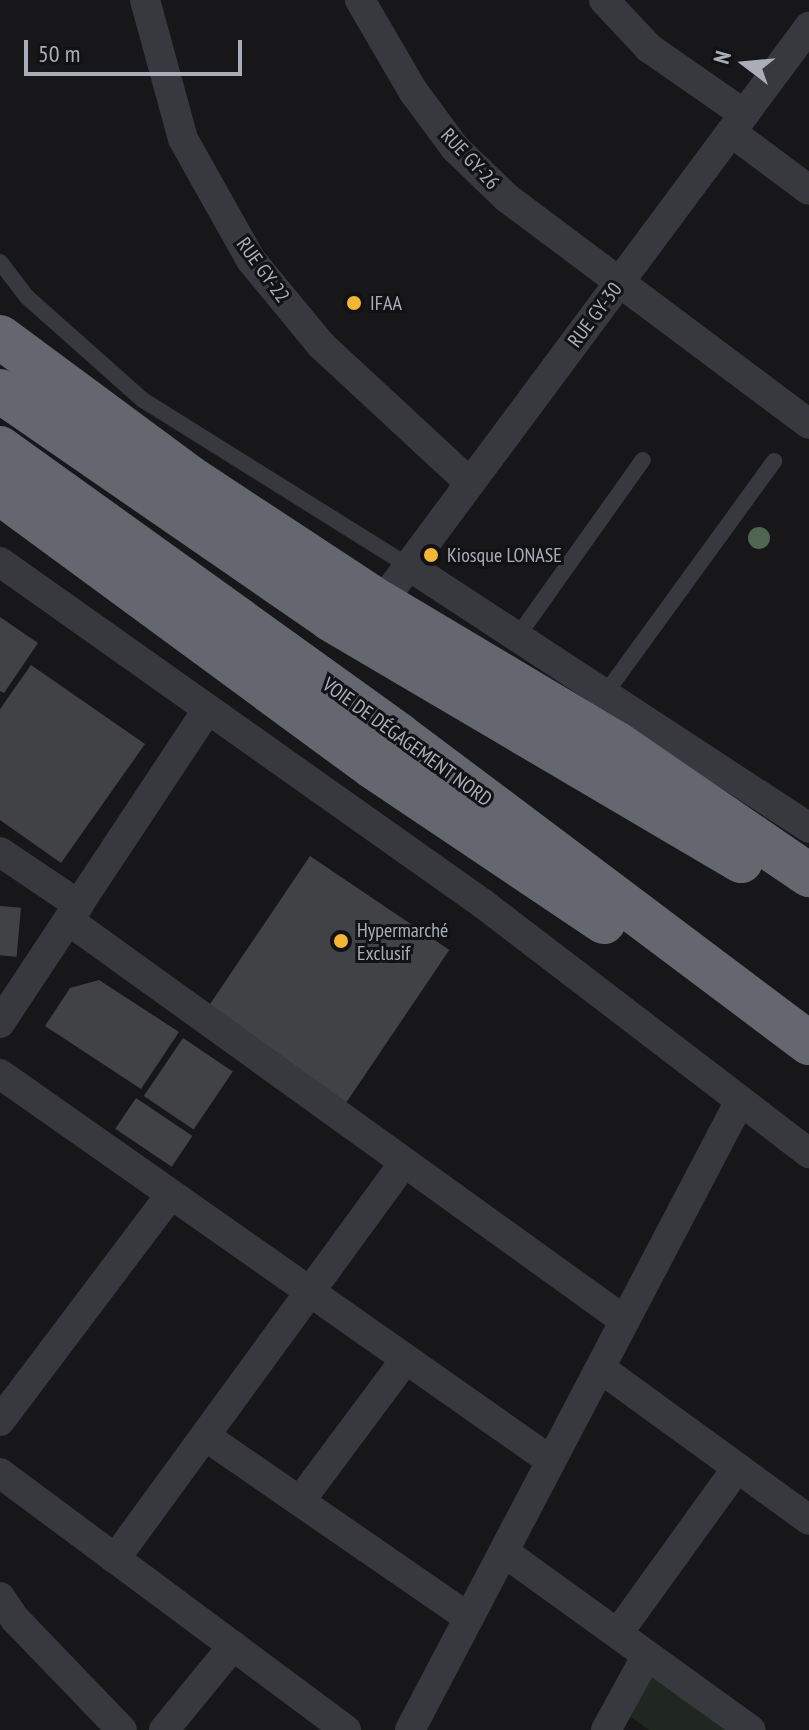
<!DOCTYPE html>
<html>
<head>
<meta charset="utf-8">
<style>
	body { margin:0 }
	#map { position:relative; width:809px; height:1730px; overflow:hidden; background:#171719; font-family:"PT Sans Narrow",sans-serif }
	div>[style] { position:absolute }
	.green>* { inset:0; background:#1f2720 }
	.building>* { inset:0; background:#414246; transform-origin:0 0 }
	.lane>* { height:16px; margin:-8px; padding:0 8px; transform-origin:8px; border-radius:8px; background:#38393e }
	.street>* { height:30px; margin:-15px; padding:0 15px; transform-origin:15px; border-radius:15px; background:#38393e }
	.highway>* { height:44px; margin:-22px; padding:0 22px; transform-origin:22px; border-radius:22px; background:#64676f }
	.trees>* { width:22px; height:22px; margin:-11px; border-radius:50%; background:#516553 }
	.dots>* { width:22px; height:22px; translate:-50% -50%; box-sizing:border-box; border:4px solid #121214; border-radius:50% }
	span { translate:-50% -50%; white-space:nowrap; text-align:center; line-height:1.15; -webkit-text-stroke:6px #121214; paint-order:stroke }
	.street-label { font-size:20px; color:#a9aeb9 }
	.poi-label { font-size:20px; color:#a9aeb9 }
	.left { translate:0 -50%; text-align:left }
	.north { position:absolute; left:705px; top:24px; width:80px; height:80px; -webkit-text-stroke:6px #121214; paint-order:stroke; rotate:286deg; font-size:22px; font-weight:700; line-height:32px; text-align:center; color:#a9aeb9 }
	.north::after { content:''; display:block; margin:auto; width:28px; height:36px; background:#a9aeb9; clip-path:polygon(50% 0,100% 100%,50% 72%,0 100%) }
	.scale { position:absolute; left:24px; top:40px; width:218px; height:36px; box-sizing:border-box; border:4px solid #a9aeb9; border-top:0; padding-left:10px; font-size:24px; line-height:28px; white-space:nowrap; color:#a9aeb9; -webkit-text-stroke:6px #121214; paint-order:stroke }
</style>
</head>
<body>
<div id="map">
	<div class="green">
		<i style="clip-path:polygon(653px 1674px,726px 1730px,649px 1730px,628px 1715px)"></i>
	</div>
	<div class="building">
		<i style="clip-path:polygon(0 617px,38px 643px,4px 693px,0 691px)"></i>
		<i style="clip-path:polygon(31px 665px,145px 744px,61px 863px,0 820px,0 709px)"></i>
		<i style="left:310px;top:856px;width:168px;height:185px;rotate:34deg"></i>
		<i style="left:0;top:906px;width:21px;height:49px;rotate:5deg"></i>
		<i style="clip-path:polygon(99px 980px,179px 1032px,141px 1089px,45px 1026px,70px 988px)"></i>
		<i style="left:183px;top:1038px;width:60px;height:70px;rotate:34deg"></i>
		<i style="left:136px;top:1098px;width:68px;height:37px;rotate:34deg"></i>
	</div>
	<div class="lane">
		<i style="left:0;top:262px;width:44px;rotate:52.4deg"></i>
		<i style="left:27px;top:297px;width:155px;rotate:41.6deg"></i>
		<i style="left:143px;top:400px;width:314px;rotate:32deg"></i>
		<i style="left:517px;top:637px;width:217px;rotate:-54.6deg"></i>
		<i style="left:605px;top:694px;width:288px;rotate:-54deg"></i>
	</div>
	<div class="street">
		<i style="left:145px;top:0;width:144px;rotate:74.7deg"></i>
		<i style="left:183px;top:139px;width:139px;rotate:60.7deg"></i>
		<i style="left:251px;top:260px;width:110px;rotate:50.5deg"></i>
		<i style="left:321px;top:345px;width:203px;rotate:42.8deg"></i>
		<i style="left:360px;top:0;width:105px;rotate:59.8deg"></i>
		<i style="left:413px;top:91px;width:71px;rotate:53.6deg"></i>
		<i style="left:455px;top:148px;width:72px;rotate:43.9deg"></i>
		<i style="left:507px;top:198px;width:377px;rotate:36.8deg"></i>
		<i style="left:604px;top:0;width:66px;rotate:46.8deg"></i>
		<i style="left:649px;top:48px;width:116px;rotate:34.8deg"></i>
		<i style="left:731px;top:132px;width:97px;rotate:36.6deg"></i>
		<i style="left:0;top:562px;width:590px;rotate:35.28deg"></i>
		<i style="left:482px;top:903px;width:412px;rotate:37.4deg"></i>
		<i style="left:409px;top:566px;width:478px;rotate:33.2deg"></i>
		<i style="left:381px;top:603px;width:718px;rotate:-53.39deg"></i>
		<i style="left:0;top:852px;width:95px;rotate:33.9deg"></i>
		<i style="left:68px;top:920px;width:686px;rotate:35.75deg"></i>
		<i style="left:0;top:1023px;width:375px;rotate:-56.5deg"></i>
		<i style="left:0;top:1074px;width:673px;rotate:35.08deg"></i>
		<i style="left:600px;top:1368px;width:258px;rotate:36deg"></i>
		<i style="left:0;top:1421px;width:284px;rotate:-53deg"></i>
		<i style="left:208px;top:1438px;width:317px;rotate:34.6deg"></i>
		<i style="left:0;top:1473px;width:431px;rotate:36.6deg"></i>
		<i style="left:300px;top:1501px;width:176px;rotate:-53.3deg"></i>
		<i style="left:504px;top:1552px;width:304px;rotate:35.8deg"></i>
		<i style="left:115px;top:1559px;width:491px;rotate:-53.9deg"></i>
		<i style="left:0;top:1597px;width:27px;rotate:56deg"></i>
		<i style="left:15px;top:1619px;width:154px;rotate:46.1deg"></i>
		<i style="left:618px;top:1633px;width:203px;rotate:-54.2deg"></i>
		<i style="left:164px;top:1730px;width:109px;rotate:-50.6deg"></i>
		<i style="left:410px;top:1730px;width:710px;rotate:-62.32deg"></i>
		<i style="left:606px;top:1730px;width:85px;rotate:-61.3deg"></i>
	</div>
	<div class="highway">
		<i style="left:0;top:337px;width:235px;rotate:36.5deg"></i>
		<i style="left:189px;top:477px;width:230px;rotate:33.3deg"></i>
		<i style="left:381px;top:603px;width:274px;rotate:30.8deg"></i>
		<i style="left:616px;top:743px;width:234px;rotate:34.4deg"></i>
		<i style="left:0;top:391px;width:401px;rotate:34.6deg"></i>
		<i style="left:330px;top:619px;width:477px;rotate:30.5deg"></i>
		<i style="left:0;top:448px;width:491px;rotate:35.7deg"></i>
		<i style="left:399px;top:735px;width:513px;rotate:36.91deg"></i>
		<i style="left:0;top:493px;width:463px;rotate:36.3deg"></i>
		<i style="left:373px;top:767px;width:278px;rotate:33.9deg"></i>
	</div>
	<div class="trees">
		<i style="left:759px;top:538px"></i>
	</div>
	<div class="dots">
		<i style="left:354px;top:303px;background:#f4b634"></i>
		<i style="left:431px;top:555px;background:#f4b634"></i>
		<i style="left:341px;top:941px;background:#f4b634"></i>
	</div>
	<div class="street-label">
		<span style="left:470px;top:159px;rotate:47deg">RUE GY-26</span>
		<span style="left:263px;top:270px;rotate:54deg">RUE GY-22</span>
		<span style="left:595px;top:315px;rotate:-53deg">RUE GY-30</span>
		<span style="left:407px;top:742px;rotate:36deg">VOIE DE DÉGAGEMENT NORD</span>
	</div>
	<div class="poi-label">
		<span class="left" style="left:370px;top:303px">IFAA</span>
		<span class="left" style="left:447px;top:555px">Kiosque LONASE</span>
		<span class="left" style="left:357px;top:942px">Hypermarché<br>Exclusif</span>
	</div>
	<div class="north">N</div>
	<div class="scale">50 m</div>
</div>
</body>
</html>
